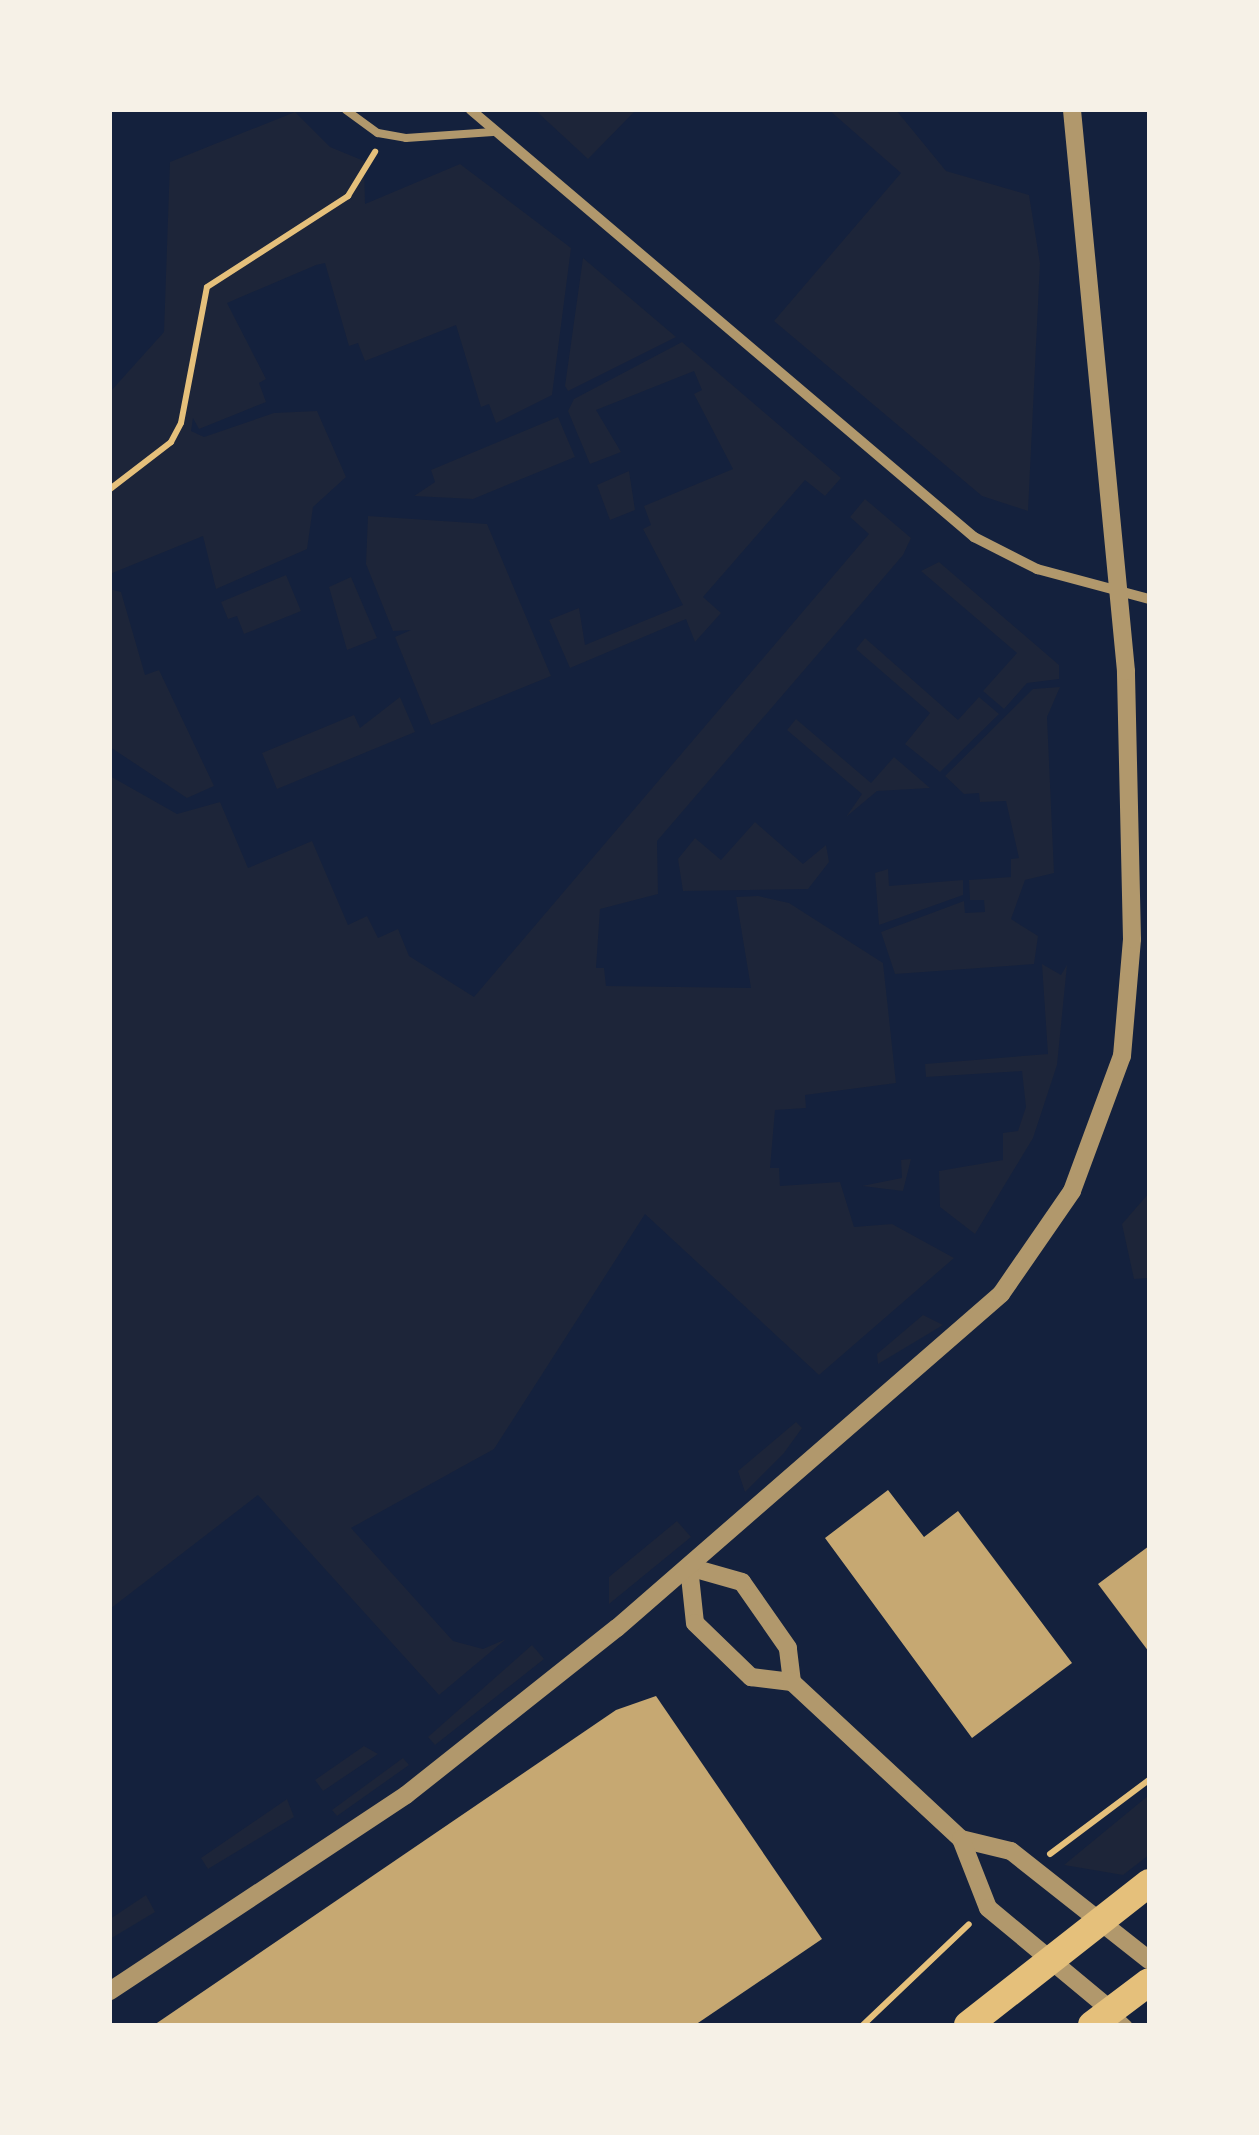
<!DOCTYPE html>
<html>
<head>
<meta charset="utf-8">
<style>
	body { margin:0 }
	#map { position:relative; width:1259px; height:2135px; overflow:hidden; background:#14213d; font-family:"Sofia Sans Condensed",sans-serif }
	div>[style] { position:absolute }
	.green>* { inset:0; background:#1d2539 }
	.building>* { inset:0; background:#c6a872 }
	.path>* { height:6px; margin:-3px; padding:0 3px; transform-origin:3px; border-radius:3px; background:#e5c07b }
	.service>* { height:8px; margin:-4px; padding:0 4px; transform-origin:4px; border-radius:4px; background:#b1986c }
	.minor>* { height:10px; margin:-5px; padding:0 5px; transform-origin:5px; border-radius:5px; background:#b1986c }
	.tertiary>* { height:18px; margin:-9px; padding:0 9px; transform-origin:9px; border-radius:9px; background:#b1986c }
	.trunk>* { height:28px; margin:-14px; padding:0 14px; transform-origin:14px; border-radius:14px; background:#e5c07b }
	span { translate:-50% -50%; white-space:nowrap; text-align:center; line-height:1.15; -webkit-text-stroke:10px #f6f1e7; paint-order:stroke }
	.frame { position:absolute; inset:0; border:112px solid #f6f1e7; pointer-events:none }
</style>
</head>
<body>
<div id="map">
	<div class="green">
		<i style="clip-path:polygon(535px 110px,636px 110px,588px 159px)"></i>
		<i style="clip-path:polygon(829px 110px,896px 110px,946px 171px,1029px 195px,1040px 263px,1028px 511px,982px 496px,774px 321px,901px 173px)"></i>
		<i style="clip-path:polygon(295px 112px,330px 147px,364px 161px,365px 204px,460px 164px,571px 248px,552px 395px,496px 423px,489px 404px,481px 407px,456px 325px,365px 361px,358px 343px,349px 346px,325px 263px,316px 265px,227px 303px,266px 379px,259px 383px,266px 402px,199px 429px,193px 418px,191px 431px,204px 437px,274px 413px,317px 411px,346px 477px,313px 507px,307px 549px,216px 589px,203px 536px,110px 574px,110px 392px,164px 332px,170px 162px)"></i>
		<i style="clip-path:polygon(583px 258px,676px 337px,568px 391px,565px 386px)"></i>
		<i style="clip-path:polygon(682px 342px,841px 478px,825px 496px,805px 480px,703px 597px,721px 613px,695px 642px,686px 619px,570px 668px,549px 620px,579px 608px,585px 645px,683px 605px,643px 529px,651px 525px,644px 506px,733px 469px,694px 394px,702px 390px,694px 371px,596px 410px,621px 452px,590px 464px,568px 411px,574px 399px)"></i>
		<i style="clip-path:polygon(558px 417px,575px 457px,473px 499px,414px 496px,435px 482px,431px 470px)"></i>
		<i style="clip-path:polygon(629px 471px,635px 510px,610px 520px,597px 485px)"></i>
		<i style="clip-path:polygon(865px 499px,911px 538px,903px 555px,657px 841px,658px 894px,600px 909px,596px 968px,604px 968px,606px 986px,751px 988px,736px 897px,758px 896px,789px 903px,883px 963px,896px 1083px,805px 1095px,806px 1108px,775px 1110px,770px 1168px,779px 1168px,780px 1186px,840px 1182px,854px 1227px,892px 1224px,954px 1258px,819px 1375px,645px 1214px,494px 1449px,351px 1528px,453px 1641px,483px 1649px,506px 1639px,439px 1695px,258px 1495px,110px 1609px,110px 776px,177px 814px,220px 802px,248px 868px,312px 841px,348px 925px,367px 916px,378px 938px,398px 929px,409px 956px,474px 997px,869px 534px,850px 517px)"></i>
		<i style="clip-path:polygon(368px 516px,487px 524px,551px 676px,431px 725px,395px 637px,411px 630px,393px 631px,366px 564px)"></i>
		<i style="clip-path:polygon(939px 562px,1059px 665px,1059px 679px,1027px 683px,1004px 709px,983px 691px,1017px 653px,921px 571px)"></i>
		<i style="clip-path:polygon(286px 575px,301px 611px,244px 634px,237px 616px,228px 619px,221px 602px)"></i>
		<i style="clip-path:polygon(351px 577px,377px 638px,347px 650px,329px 587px)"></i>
		<i style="clip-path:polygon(110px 589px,121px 592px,145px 675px,159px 670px,214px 786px,187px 798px,110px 747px)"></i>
		<i style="clip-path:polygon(865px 638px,958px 720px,979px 697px,999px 714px,940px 772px,905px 744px,930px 713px,856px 649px)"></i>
		<i style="clip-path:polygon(1060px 687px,1047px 717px,1054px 873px,1025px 880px,1011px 919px,1038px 936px,1034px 964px,895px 974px,881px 932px,964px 901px,965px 913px,985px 912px,984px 900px,970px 900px,969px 880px,1011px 877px,1011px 859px,1019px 858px,1006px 801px,980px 802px,979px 793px,964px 794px,945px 776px,1033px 689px)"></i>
		<i style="clip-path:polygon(400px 697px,415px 732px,277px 789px,262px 753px,354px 715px,360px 728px)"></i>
		<i style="clip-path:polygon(796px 719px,871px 783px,894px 757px,930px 788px,877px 791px,846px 817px,862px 794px,787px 730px)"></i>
		<i style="clip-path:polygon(755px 822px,803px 864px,826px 845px,829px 862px,808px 889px,683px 891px,678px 859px,695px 838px,721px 860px)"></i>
		<i style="clip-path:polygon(888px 869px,889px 886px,963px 880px,963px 895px,879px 925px,875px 873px)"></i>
		<i style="clip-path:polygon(1042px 964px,1061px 975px,1067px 965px,1057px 1065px,1033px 1138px,975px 1234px,940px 1207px,939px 1171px,1003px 1160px,1003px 1133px,1018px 1131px,1026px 1107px,1022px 1071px,926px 1077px,925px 1064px,1048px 1054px)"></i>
		<i style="clip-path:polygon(911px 1159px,903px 1191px,862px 1186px,902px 1178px,901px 1160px)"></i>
		<i style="clip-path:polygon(1149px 1193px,1149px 1278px,1134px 1279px,1122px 1224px)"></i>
		<i style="clip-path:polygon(923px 1315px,943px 1325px,878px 1364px,877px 1354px)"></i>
		<i style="clip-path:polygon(796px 1422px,802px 1428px,784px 1453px,745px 1492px,738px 1471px)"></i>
		<i style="clip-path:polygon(677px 1521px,691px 1537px,609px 1604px,609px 1577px)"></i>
		<i style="clip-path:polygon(532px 1645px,544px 1659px,435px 1745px,428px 1737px)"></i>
		<i style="clip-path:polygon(364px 1746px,378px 1754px,323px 1791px,315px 1780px)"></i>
		<i style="clip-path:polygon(403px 1758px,409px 1765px,337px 1816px,332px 1810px)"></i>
		<i style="clip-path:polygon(1149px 1795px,1149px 1855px,1123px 1875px,1064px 1865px)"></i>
		<i style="clip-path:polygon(287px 1799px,294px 1817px,208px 1869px,201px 1858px)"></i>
		<i style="clip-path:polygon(146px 1895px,155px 1912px,110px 1939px,110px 1919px)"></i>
	</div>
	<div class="building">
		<i style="clip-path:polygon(888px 1490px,924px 1537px,958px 1511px,1072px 1663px,972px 1738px,825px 1538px)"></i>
		<i style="clip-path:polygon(1149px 1546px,1149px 1652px,1098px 1584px)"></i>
		<i style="clip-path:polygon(656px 1696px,822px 1939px,695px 2025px,154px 2025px,616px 1710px)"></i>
	</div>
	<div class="path">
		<i style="left:110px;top:489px;width:77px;rotate:-37.6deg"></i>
		<i style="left:171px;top:442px;width:21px;rotate:-62deg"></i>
		<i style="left:181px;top:423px;width:138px;rotate:-79.2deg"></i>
		<i style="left:207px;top:287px;width:168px;rotate:-32.8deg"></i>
		<i style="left:348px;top:196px;width:52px;rotate:-58.5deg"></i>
		<i style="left:1050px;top:1854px;width:124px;rotate:-36.8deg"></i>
		<i style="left:863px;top:2025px;width:146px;rotate:-43.6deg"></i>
	</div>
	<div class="service">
		<i style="left:346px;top:110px;width:39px;rotate:36deg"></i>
		<i style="left:378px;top:133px;width:28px;rotate:10deg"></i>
		<i style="left:406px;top:138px;width:87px;rotate:-3.9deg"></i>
	</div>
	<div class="minor">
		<i style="left:471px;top:110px;width:660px;rotate:40.33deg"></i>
		<i style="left:974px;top:537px;width:71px;rotate:26.9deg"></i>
		<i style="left:1037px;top:569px;width:116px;rotate:15deg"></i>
		<i style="left:1112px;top:2011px;width:21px;rotate:43deg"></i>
	</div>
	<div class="tertiary">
		<i style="left:792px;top:1682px;width:34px;rotate:-97deg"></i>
		<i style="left:788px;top:1648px;width:80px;rotate:-124.9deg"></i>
		<i style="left:742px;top:1582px;width:55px;rotate:-164.2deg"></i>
		<i style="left:689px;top:1567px;width:56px;rotate:83.9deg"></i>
		<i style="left:695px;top:1623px;width:78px;rotate:44deg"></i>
		<i style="left:751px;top:1677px;width:41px;rotate:7deg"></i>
		<i style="left:792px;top:1682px;width:231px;rotate:42.9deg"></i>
		<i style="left:961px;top:1839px;width:51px;rotate:13.5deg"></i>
		<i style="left:1011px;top:1851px;width:176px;rotate:38.3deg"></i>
		<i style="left:961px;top:1839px;width:74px;rotate:68.6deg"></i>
		<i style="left:988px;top:1908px;width:160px;rotate:39.7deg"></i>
		<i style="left:110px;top:1991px;width:355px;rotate:-33.5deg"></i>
		<i style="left:406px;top:1795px;width:269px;rotate:-38.4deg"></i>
		<i style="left:617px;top:1628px;width:509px;rotate:-41.02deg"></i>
		<i style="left:1001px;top:1294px;width:125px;rotate:-55.4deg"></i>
		<i style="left:1072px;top:1191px;width:144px;rotate:-69.7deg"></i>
		<i style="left:1122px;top:1056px;width:117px;rotate:-85.1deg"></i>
		<i style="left:1132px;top:939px;width:268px;rotate:-91.3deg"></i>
		<i style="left:1126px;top:671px;width:564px;rotate:-95.5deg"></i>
	</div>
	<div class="trunk">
		<i style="left:968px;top:2025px;width:230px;rotate:-38.1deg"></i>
		<i style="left:1092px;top:2025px;width:71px;rotate:-37deg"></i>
	</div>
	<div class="frame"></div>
</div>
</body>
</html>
